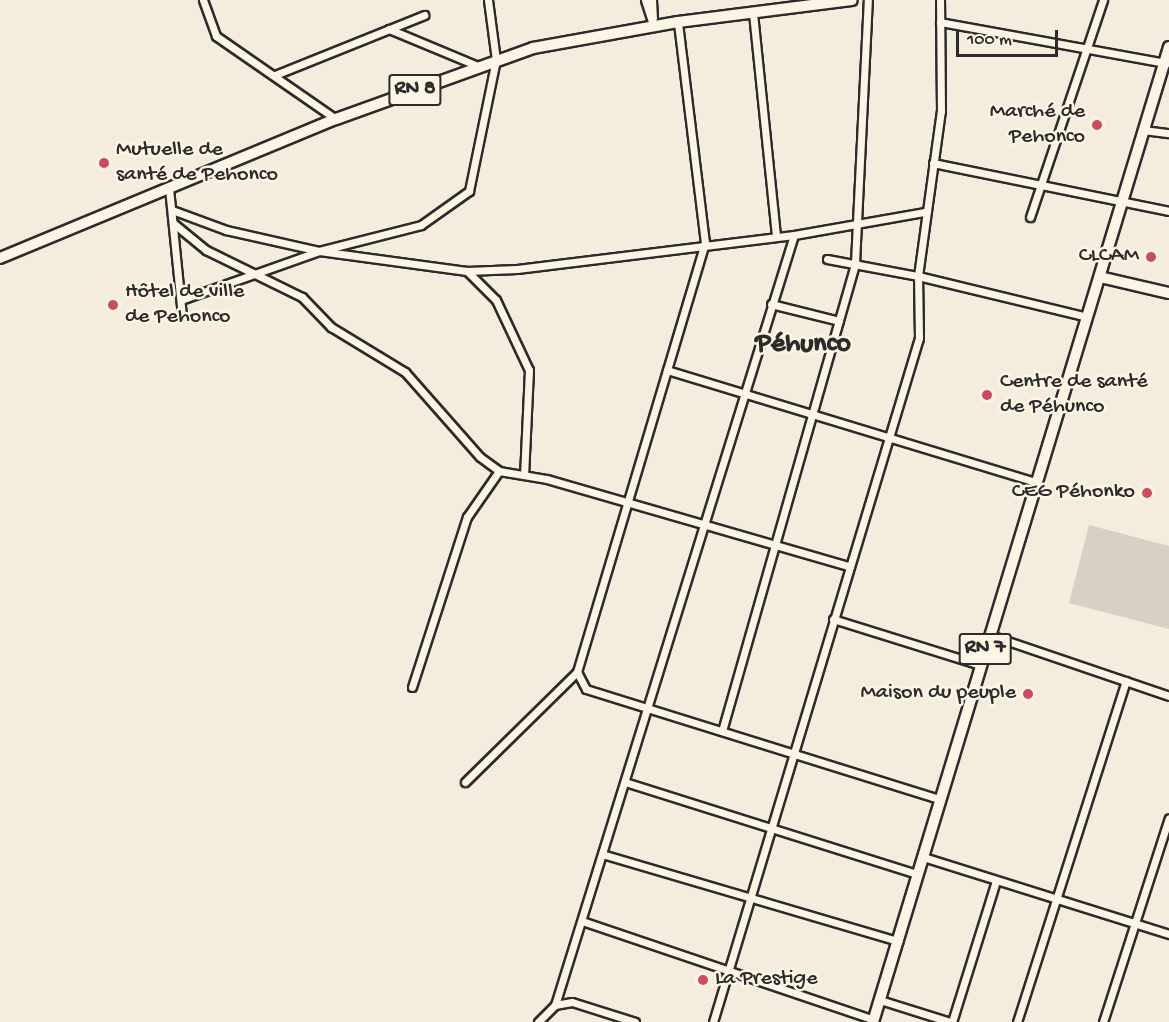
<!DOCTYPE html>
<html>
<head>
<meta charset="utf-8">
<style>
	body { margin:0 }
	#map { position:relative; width:1169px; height:1022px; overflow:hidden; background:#f4edde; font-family:"Gochi Hand",sans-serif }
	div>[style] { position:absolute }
	.green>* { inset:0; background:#d6d1c4 }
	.roads { filter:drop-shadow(2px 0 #2b2b2b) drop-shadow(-2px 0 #2b2b2b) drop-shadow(0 2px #2b2b2b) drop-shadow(0 -2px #2b2b2b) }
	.minor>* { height:7px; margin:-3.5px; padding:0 3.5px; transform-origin:3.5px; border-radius:3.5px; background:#fcf5e5 }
	.primary>* { height:10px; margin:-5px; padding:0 5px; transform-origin:5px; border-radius:5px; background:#fcf5e5 }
	.dots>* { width:16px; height:16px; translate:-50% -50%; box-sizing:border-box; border:3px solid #fcf5e5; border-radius:50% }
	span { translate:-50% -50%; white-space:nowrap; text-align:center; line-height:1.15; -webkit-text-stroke:5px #fcf5e5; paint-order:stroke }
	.shield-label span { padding:2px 4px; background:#fcf5e5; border:2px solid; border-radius:4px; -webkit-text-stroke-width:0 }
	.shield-label { font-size:21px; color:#2b2b2b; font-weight:700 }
	.poi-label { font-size:22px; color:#2b2b2b }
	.right { translate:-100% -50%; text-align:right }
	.left { translate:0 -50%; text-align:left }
	.district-label { font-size:28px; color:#2b2b2b; font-weight:700 }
	.scale { position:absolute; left:956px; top:30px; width:102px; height:27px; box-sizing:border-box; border:3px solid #2b2b2b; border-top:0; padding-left:8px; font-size:18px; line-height:21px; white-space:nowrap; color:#2b2b2b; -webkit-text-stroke:4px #fcf5e5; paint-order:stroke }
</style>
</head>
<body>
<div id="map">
	<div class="green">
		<i style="clip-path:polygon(1089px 525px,1169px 546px,1169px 629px,1069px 603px)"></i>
	</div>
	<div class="roads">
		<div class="minor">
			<i style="left:203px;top:0;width:38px;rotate:70deg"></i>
			<i style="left:216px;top:36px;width:146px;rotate:34.7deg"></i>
			<i style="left:645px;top:0;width:28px;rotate:72deg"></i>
			<i style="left:652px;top:0;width:18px;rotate:87deg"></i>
			<i style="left:753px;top:13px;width:224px;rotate:84.1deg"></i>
			<i style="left:940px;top:22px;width:230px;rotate:10.3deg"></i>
			<i style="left:389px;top:29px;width:96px;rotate:22.6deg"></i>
			<i style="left:275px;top:75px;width:161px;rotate:-21.9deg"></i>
			<i style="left:1143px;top:130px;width:26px;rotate:7deg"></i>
			<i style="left:933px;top:163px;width:241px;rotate:11.5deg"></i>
			<i style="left:169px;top:188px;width:128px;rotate:84.2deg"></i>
			<i style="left:172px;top:210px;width:58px;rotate:20.3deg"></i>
			<i style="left:226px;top:230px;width:95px;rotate:12.7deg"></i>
			<i style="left:319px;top:251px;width:149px;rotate:7.7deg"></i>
			<i style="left:467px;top:271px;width:50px;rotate:-2.3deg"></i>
			<i style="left:517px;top:269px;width:279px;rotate:-7deg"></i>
			<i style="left:794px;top:235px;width:133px;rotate:-10deg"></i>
			<i style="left:1030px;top:217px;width:229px;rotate:-71.4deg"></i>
			<i style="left:173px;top:223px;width:43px;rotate:39.3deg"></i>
			<i style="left:206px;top:250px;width:107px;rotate:26.1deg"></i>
			<i style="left:302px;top:297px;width:42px;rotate:46deg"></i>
			<i style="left:331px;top:327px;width:87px;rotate:31.3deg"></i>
			<i style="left:405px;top:372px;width:113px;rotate:48.6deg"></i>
			<i style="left:480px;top:457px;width:24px;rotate:36deg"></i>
			<i style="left:499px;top:471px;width:49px;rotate:9.5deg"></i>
			<i style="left:547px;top:479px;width:314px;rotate:16.1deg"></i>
			<i style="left:827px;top:259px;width:93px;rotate:10.6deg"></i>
			<i style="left:918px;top:276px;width:174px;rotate:13.6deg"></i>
			<i style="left:467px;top:271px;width:41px;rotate:45deg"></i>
			<i style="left:496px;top:300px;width:77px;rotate:64.8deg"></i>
			<i style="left:529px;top:370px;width:105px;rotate:92.7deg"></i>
			<i style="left:181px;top:300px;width:146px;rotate:-19.5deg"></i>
			<i style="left:319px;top:251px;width:105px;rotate:-14.3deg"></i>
			<i style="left:421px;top:225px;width:59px;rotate:-35.3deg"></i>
			<i style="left:469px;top:191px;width:134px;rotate:-78.4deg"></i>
			<i style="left:496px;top:60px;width:61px;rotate:-97.6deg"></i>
			<i style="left:771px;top:304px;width:70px;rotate:14deg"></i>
			<i style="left:667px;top:370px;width:386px;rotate:16.9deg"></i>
			<i style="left:833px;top:619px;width:155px;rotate:17.3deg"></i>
			<i style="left:990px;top:635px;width:189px;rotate:18.8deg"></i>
			<i style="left:577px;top:672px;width:19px;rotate:62deg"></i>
			<i style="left:586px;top:689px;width:371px;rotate:17.3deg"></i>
			<i style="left:412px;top:687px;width:179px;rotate:-72.1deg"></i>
			<i style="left:467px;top:517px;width:56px;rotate:-55.2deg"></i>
			<i style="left:722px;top:731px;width:487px;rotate:-74.1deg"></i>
			<i style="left:855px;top:263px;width:263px;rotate:-87.2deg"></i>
			<i style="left:465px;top:782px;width:157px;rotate:-44.5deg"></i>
			<i style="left:577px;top:672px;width:448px;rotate:-73.4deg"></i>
			<i style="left:705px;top:243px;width:223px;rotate:-97deg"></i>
			<i style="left:625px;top:782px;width:306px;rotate:17.5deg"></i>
			<i style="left:602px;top:854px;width:309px;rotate:16.4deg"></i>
			<i style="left:923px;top:857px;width:258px;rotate:17.4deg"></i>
			<i style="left:582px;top:921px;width:308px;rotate:18.7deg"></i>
			<i style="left:880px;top:1000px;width:73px;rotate:17.4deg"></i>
			<i style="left:555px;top:1005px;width:17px;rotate:-10deg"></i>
			<i style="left:572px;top:1002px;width:66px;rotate:17.6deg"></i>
			<i style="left:538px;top:1022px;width:24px;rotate:-45deg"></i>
			<i style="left:555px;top:1005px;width:806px;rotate:-72.76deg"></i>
			<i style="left:713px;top:1022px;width:714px;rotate:-73.24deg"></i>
			<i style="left:919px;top:338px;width:62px;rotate:-90.9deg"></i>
			<i style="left:918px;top:276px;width:167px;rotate:-82.1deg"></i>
			<i style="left:941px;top:111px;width:111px;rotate:-90.5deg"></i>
			<i style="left:952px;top:1022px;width:148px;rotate:-72.7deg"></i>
			<i style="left:1017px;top:1022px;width:358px;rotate:-72.3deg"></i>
			<i style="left:1103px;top:1022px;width:214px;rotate:-72.1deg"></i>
		</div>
		<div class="primary">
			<i style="left:0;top:258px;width:364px;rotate:-22.5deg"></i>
			<i style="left:336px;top:119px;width:209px;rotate:-19.8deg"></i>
			<i style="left:533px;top:48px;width:147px;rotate:-10.2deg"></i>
			<i style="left:678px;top:22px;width:175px;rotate:-7.2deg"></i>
			<i style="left:1100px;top:277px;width:71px;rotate:13.1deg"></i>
			<i style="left:873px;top:1022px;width:1019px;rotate:-73.11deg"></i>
		</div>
	</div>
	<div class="dots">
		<i style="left:1097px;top:125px;background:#d1495b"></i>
		<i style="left:104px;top:163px;background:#d1495b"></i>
		<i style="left:1151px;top:257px;background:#d1495b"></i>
		<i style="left:113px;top:305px;background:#d1495b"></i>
		<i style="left:987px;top:395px;background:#d1495b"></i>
		<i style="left:1147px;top:493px;background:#d1495b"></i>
		<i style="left:1028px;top:694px;background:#d1495b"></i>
		<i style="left:703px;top:980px;background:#d1495b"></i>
	</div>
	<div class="shield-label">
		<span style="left:415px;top:90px">RN 8</span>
		<span style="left:985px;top:649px">RN 7</span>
	</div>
	<div class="poi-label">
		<span class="right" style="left:1085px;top:125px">Marché de<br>Pehonco</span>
		<span class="left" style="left:116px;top:163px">Mutuelle de<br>santé de Pehonco</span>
		<span class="right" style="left:1139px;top:257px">CLCAM</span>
		<span class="left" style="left:125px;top:305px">Hôtel de ville<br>de Pehonco</span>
		<span class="left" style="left:1000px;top:395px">Centre de santé<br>de Péhunco</span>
		<span class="right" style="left:1135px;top:493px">CEG Péhonko</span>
		<span class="right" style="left:1016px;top:694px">Maison du peuple</span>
		<span class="left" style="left:715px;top:980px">La Prestige</span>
	</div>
	<div class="district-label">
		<span style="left:803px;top:345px">Péhunco</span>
	</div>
	<div class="scale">100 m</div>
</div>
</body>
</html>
